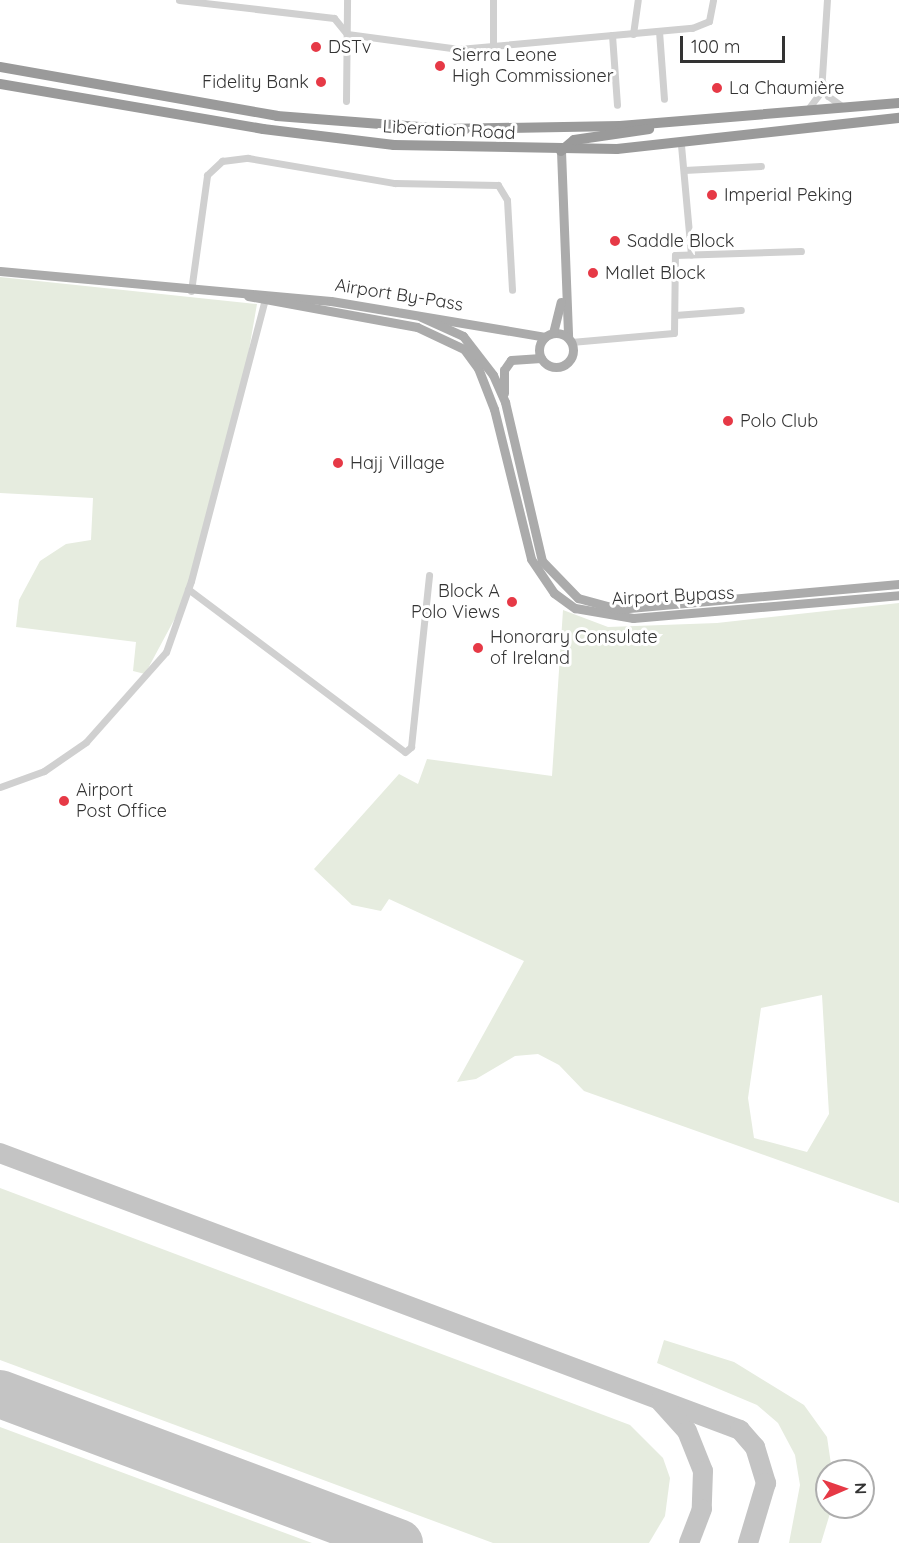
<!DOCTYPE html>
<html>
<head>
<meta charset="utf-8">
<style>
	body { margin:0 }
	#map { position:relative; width:899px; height:1543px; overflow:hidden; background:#fff; font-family:Quicksand,sans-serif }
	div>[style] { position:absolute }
	.green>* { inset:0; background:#e6ecdf }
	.taxiway>* { height:20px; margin:-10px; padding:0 10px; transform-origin:10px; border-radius:10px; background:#c4c4c4 }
	.runway>* { height:48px; margin:-24px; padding:0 24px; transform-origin:24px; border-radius:24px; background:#c4c4c4 }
	.minor>* { height:7px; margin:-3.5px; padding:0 3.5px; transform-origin:3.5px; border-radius:3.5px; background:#d0d0d0 }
	.major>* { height:9px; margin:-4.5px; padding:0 4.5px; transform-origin:4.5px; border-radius:4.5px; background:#ababab }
	.major>.ring { margin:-4.5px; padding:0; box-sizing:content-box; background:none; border:9px solid #ababab; border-radius:50% }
	.highway>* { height:10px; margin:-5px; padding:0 5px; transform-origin:5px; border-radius:5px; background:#9a9a9a }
	.dots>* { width:16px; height:16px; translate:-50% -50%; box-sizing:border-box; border:3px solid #fff; border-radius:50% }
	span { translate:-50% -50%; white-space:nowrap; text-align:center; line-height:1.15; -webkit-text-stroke:6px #fff; paint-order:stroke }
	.poi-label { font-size:18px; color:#333 }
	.left { translate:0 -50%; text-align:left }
	.right { translate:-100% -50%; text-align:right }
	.street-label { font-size:18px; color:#333 }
	.north { position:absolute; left:815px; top:1459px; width:60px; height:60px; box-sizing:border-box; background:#fff; border:2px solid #adadad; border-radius:50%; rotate:88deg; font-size:16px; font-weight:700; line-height:24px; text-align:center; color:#333 }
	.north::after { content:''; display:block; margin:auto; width:21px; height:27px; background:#e63946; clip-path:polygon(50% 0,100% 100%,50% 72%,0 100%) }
	.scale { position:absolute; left:680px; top:36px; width:105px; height:27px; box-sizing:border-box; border:3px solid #333; border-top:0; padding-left:8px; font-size:18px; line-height:21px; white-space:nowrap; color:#333; -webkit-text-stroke:4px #fff; paint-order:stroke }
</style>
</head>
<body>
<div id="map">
	<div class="green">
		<i style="clip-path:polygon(0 277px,257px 304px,237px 418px,181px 607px,145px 674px,133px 671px,136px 642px,16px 627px,19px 600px,40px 561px,66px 544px,91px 540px,93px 498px,0 493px)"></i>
		<i style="clip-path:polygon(evenodd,899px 603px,899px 1203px,584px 1091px,559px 1065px,538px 1054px,515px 1056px,476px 1079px,457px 1082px,524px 961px,389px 899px,381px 911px,352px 905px,314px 869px,399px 774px,418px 784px,427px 759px,552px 776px,563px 610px,608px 627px,717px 623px,899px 603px,822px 995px,829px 1114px,807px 1152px,754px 1138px,748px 1098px,761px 1008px,822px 995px)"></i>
		<i style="clip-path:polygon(0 1188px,630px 1425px,663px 1458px,670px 1478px,665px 1516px,649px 1543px,493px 1543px,0 1360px)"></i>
		<i style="clip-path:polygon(664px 1340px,734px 1362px,804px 1405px,827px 1437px,832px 1471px,827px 1471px,827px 1507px,832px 1507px,821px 1543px,789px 1543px,800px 1485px,795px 1455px,778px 1423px,757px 1405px,657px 1363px)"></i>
		<i style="clip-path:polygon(0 1427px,312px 1543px,0 1543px)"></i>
	</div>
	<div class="taxiway">
		<i style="left:0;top:1153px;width:790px;rotate:20.52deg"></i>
		<i style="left:740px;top:1430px;width:23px;rotate:49deg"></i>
		<i style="left:755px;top:1447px;width:38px;rotate:73deg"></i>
		<i style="left:766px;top:1483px;width:63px;rotate:106.7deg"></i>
		<i style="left:660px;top:1401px;width:40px;rotate:48deg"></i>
		<i style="left:687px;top:1431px;width:43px;rotate:68.2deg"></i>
		<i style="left:703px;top:1471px;width:38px;rotate:92deg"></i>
		<i style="left:702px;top:1509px;width:36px;rotate:111deg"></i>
	</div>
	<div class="runway">
		<i style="left:0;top:1394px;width:426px;rotate:20.5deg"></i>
	</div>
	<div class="minor">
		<i style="left:179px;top:0;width:156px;rotate:6.6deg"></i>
		<i style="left:334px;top:18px;width:21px;rotate:51deg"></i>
		<i style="left:347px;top:34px;width:113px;rotate:7.6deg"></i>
		<i style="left:459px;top:49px;width:234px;rotate:-5.2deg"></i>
		<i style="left:692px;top:28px;width:18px;rotate:-22deg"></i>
		<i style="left:709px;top:21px;width:21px;rotate:-79deg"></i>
		<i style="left:493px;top:0;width:46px;rotate:90deg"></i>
		<i style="left:659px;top:31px;width:68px;rotate:85.8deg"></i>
		<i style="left:633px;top:34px;width:34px;rotate:-82deg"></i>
		<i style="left:612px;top:35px;width:70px;rotate:85.9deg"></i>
		<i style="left:823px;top:83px;width:14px;rotate:69deg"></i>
		<i style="left:828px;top:96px;width:17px;rotate:36deg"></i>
		<i style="left:346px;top:101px;width:101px;rotate:-89.4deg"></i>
		<i style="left:808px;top:109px;width:21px;rotate:-53deg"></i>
		<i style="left:821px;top:92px;width:92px;rotate:-86.3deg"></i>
		<i style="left:681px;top:145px;width:110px;rotate:84.8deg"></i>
		<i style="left:684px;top:170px;width:77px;rotate:-3deg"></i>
		<i style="left:191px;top:291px;width:117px;rotate:-82.1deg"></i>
		<i style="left:207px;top:175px;width:21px;rotate:-43deg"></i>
		<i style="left:222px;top:161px;width:26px;rotate:-7deg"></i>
		<i style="left:248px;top:158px;width:149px;rotate:9.7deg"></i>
		<i style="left:395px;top:183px;width:103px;rotate:1.1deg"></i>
		<i style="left:498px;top:185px;width:17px;rotate:59deg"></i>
		<i style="left:507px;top:200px;width:90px;rotate:86.8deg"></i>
		<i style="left:675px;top:315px;width:66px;rotate:-4.3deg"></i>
		<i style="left:571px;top:342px;width:103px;rotate:-5deg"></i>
		<i style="left:674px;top:333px;width:78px;rotate:-89.3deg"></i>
		<i style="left:675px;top:255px;width:126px;rotate:-1.8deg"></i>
		<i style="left:188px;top:589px;width:271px;rotate:36.9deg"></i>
		<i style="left:405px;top:752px;width:8px;rotate:-40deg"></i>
		<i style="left:411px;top:747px;width:173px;rotate:-84deg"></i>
		<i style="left:0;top:787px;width:47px;rotate:-20deg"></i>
		<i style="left:44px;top:771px;width:51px;rotate:-34.6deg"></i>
		<i style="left:86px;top:742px;width:120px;rotate:-48.4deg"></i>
		<i style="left:166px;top:652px;width:75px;rotate:-70.6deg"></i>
		<i style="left:191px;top:581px;width:295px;rotate:-75.3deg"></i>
	</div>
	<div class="major">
		<i style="left:561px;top:151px;width:186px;rotate:87.8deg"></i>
		<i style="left:0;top:271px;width:332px;rotate:5.2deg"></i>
		<i style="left:331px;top:301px;width:217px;rotate:9.5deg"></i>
		<i style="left:248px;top:296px;width:172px;rotate:10.4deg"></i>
		<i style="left:417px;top:327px;width:52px;rotate:25.1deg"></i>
		<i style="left:464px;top:349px;width:24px;rotate:54deg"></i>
		<i style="left:478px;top:368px;width:44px;rotate:68.7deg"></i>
		<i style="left:494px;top:409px;width:154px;rotate:76.1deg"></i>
		<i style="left:531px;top:559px;width:41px;rotate:55.9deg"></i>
		<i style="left:554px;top:593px;width:26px;rotate:36deg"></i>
		<i style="left:575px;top:608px;width:59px;rotate:9.8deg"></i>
		<i style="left:633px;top:618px;width:267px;rotate:-4.9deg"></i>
		<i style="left:421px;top:317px;width:46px;rotate:24.3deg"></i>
		<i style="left:463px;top:336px;width:49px;rotate:52.4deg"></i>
		<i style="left:493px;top:375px;width:30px;rotate:66deg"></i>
		<i style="left:505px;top:402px;width:163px;rotate:76.9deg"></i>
		<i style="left:542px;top:561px;width:52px;rotate:45.8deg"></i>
		<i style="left:578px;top:598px;width:41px;rotate:15.4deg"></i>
		<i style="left:618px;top:609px;width:282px;rotate:-5.1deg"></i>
		<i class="ring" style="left:539px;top:333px;width:25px;height:25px"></i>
		<i style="left:553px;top:333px;width:32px;rotate:-76deg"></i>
		<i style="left:504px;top:393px;width:23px;rotate:-90deg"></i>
		<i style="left:504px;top:370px;width:12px;rotate:-55deg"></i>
		<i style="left:511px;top:360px;width:30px;rotate:-4deg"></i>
	</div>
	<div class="highway">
		<i style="left:0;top:67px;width:281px;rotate:10deg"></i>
		<i style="left:277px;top:116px;width:169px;rotate:4.4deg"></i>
		<i style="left:445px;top:129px;width:175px;rotate:-1deg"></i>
		<i style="left:620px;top:126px;width:280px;rotate:-4.7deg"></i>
		<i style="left:0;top:84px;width:267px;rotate:9.7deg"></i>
		<i style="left:263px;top:129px;width:132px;rotate:7deg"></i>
		<i style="left:394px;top:145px;width:223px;rotate:1deg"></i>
		<i style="left:617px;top:149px;width:284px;rotate:-6.3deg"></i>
		<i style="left:561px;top:151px;width:17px;rotate:-40deg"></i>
		<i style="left:574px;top:140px;width:76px;rotate:-8.3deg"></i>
	</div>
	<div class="dots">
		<i style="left:316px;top:47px;background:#e63946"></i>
		<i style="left:440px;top:66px;background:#e63946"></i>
		<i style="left:321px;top:82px;background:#e63946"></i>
		<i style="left:717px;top:88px;background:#e63946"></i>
		<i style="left:712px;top:195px;background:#e63946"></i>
		<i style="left:615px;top:241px;background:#e63946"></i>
		<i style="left:593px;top:273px;background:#e63946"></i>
		<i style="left:728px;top:421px;background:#e63946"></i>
		<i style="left:338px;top:463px;background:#e63946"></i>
		<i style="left:512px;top:602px;background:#e63946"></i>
		<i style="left:478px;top:648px;background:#e63946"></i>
		<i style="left:64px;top:801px;background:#e63946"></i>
	</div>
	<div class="poi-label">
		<span class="left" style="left:328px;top:47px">DSTv</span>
		<span class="left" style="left:452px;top:66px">Sierra Leone<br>High Commissioner</span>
		<span class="right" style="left:309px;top:82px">Fidelity Bank</span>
		<span class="left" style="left:729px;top:88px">La Chaumière</span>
		<span class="left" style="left:724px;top:195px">Imperial Peking</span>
		<span class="left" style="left:627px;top:241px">Saddle Block</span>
		<span class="left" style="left:605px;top:273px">Mallet Block</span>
		<span class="left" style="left:740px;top:421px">Polo Club</span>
		<span class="left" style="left:350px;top:463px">Hajj Village</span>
		<span class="right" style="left:500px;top:602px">Block A<br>Polo Views</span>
		<span class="left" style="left:490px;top:648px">Honorary Consulate<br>of Ireland</span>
		<span class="left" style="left:76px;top:801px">Airport<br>Post Office</span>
	</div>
	<div class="street-label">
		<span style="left:449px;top:130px;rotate:3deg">Liberation Road</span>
		<span style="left:399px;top:295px;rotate:9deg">Airport By-Pass</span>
		<span style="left:673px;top:596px;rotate:-3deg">Airport Bypass</span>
	</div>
	<div class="north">N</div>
	<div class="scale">100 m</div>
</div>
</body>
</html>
